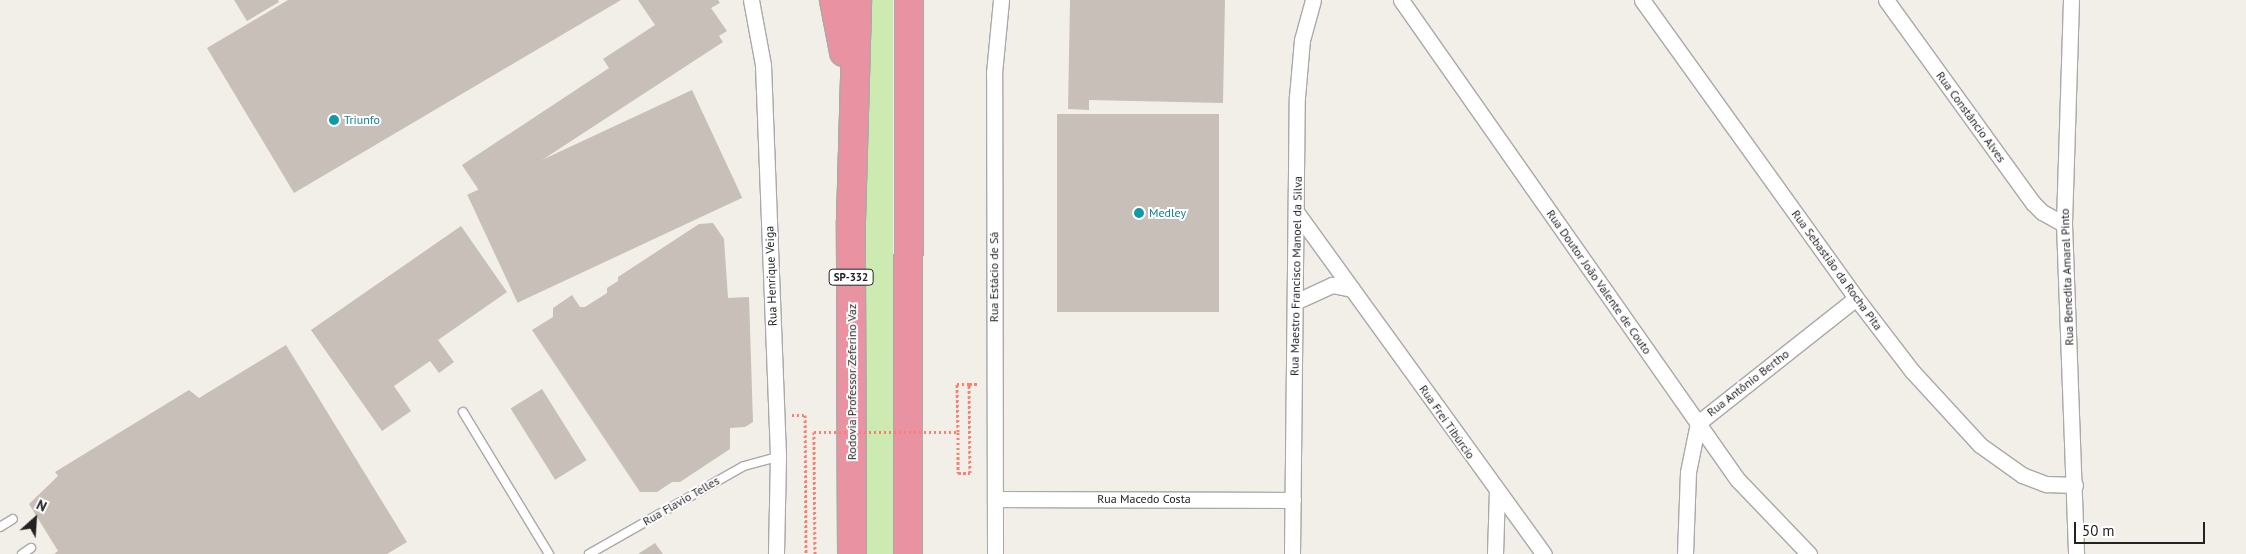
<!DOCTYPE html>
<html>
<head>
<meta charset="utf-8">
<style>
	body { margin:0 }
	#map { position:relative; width:2246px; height:554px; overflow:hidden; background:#f2efe9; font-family:"PT Sans",sans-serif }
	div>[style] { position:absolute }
	.grass>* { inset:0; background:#cdebb0; transform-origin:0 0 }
	.building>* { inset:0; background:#c7bfb8; transform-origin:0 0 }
	.path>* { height:3px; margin-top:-1.5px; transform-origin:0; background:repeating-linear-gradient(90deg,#fa8072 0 2.5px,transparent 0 5px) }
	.roads { filter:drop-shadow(1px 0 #a9a9a9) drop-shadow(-1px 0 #a9a9a9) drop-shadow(0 1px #a9a9a9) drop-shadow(0 -1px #a9a9a9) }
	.service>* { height:8px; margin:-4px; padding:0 4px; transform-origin:4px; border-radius:4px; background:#fff }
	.minor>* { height:15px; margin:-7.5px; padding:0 7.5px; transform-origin:7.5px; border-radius:7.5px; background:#fff }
	.motorway>* { height:28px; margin:-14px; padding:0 14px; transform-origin:14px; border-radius:14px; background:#e892a2 }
	.path-bridge>* { height:3px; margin-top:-1.5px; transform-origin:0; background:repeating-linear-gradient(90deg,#fa8072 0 2.5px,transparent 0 5px) }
	.dots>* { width:14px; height:14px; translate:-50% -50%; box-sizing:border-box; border:2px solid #fff; border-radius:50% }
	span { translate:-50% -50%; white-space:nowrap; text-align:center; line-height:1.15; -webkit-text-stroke:4px #fff; paint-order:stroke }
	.shield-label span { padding:1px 4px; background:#fff; border:1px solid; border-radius:4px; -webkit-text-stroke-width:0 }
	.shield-label { font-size:11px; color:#222; font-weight:700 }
	.street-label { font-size:12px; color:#222 }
	.culture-label { font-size:12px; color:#0d838f }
	.left { translate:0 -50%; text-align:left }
	.north { position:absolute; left:10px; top:494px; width:50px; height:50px; -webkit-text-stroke:4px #fff; paint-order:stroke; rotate:26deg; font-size:14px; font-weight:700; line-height:20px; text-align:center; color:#222 }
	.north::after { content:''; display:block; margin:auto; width:18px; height:22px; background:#222; clip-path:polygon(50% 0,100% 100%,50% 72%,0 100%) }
	.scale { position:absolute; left:2074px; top:522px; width:131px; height:22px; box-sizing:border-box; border:2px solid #222; border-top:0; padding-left:6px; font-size:15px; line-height:18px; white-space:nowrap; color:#222; -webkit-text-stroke:4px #fff; paint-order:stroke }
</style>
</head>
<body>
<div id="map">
	<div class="grass">
		<i style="left:865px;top:0;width:28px;height:554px"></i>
	</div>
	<div class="building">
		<i style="clip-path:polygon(234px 0,278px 0,279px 2px,247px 21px)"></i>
		<i style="clip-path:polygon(288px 0,621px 0,294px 193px,207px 48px)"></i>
		<i style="clip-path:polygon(638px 0,718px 0,720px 3px,711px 8px,727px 31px,719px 36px,723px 42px,484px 198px,462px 165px,609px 68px,603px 59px,655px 25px)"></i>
		<i style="clip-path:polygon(1070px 0,1225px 0,1223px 103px,1089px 100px,1089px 110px,1068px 109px)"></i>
		<i style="left:692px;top:90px;width:119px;height:248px;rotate:65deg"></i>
		<i style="left:1057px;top:114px;width:162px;height:198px"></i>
		<i style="clip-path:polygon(713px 223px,724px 239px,728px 298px,749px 297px,753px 422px,745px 427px,730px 428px,730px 449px,680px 482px,672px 482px,657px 492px,640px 492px,532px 330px,553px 317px,553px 308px,572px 295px,580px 307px,585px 307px,607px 293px,607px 288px,618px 281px,618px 277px,699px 224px)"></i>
		<i style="clip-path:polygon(461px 226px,507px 292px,438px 340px,454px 362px,439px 373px,430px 361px,394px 386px,411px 411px,382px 431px,311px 330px)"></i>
		<i style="clip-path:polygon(286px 345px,407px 542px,387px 554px,54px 554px,58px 551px,29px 504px,58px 476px,55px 472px,189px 390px,199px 398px)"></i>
		<i style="left:542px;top:389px;width:84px;height:37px;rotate:58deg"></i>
		<i style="clip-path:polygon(655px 543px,663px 554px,638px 554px)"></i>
	</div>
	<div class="path">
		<i style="left:792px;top:415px;width:13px"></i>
		<i style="left:805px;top:415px;width:139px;rotate:89.6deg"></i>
		<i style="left:958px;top:432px;width:41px;rotate:90deg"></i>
		<i style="left:958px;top:473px;width:12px"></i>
		<i style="left:970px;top:473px;width:89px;rotate:-90.6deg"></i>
		<i style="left:969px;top:384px;width:10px"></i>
	</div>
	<div class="roads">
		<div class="service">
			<i style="left:463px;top:412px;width:166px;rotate:58.8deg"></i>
			<i style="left:0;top:527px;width:15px;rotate:-32deg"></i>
			<i style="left:22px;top:554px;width:11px;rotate:-34deg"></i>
			<i style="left:589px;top:554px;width:178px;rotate:-29.6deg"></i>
			<i style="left:744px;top:466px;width:35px;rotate:-15deg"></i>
		</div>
		<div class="minor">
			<i style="left:751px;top:0;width:66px;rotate:79.5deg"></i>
			<i style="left:763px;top:65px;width:392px;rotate:87.8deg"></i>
			<i style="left:778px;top:457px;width:97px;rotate:91.2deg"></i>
			<i style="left:1401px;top:0;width:585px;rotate:54.95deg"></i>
			<i style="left:1737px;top:479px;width:104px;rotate:46.2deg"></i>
			<i style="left:1642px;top:0;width:367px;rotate:54.3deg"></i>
			<i style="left:1856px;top:298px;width:92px;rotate:52.5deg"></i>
			<i style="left:1912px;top:371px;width:100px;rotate:47.4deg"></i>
			<i style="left:1980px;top:445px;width:52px;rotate:35.5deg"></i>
			<i style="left:2022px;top:475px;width:26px;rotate:21deg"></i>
			<i style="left:2046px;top:484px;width:29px;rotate:2deg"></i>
			<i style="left:1886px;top:0;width:251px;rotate:54.1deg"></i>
			<i style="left:2033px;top:203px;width:13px;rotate:45deg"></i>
			<i style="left:2042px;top:212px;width:25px;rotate:29deg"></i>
			<i style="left:2071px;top:0;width:224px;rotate:91.8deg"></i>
			<i style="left:2064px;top:224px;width:330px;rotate:87.9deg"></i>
			<i style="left:1297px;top:213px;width:421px;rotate:54.1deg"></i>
			<i style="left:1295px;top:302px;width:41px;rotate:-24.7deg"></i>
			<i style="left:1332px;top:285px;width:20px;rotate:11deg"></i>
			<i style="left:995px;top:499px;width:298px;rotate:0.2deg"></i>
			<i style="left:995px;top:554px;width:481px;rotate:-90.1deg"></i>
			<i style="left:994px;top:73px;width:73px;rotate:-84.5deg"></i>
			<i style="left:1292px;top:554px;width:457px;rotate:-89.4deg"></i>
			<i style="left:1297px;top:97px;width:57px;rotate:-85deg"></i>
			<i style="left:1302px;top:40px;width:41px;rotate:-74.6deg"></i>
			<i style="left:1495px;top:554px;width:62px;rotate:-88.2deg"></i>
			<i style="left:1685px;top:554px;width:82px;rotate:-87.9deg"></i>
			<i style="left:1688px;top:472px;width:50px;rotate:-78.5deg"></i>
			<i style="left:1698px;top:423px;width:201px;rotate:-38.3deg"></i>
		</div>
		<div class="motorway">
			<i style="left:834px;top:0;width:53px;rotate:79.1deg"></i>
			<i style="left:852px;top:554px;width:333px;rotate:-90.2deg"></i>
			<i style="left:851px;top:221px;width:221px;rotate:-88.4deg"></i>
			<i style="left:908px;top:554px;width:554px;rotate:-89.9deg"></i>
		</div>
	</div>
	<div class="path-bridge">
		<i style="left:815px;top:554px;width:122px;rotate:-90.5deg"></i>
		<i style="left:814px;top:432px;width:144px"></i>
		<i style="left:958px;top:432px;width:48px;rotate:-91.2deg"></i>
		<i style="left:957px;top:384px;width:12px"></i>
	</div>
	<div class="dots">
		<i style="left:334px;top:120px;background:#0f9aa8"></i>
		<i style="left:1139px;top:213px;background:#0f9aa8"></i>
	</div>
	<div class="shield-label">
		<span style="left:851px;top:277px">SP-332</span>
	</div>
	<div class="street-label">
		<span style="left:1971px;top:117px;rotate:54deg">Rua Constâncio Alves</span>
		<span style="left:1837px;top:270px;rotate:54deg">Rua Sebastião da Rocha Pita</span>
		<span style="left:771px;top:276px;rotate:-92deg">Rua Henrique Veiga</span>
		<span style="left:1296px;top:276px;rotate:-89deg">Rua Maestro Francisco Manoel da Silva</span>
		<span style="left:994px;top:277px;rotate:-90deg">Rua Estácio de Sá</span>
		<span style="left:2067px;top:277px;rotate:-92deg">Rua Benedita Amaral Pinto</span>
		<span style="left:1599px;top:282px;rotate:55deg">Rua Doutor João Valente de Couto</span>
		<span style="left:852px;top:382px;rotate:-90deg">Rodovia Professor Zeferino Vaz</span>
		<span style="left:1748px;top:383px;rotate:-38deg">Rua Antônio Bertho</span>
		<span style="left:1447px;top:422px;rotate:55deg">Rua Frei Tibúrcio</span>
		<span style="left:1144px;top:499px">Rua Macedo Costa</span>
		<span style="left:681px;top:501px;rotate:-30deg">Rua Flavio Telles</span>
	</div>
	<div class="culture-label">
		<span class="left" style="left:344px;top:120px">Triunfo</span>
		<span class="left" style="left:1149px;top:213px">Medley</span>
	</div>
	<div class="north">N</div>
	<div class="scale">50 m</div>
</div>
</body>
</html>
